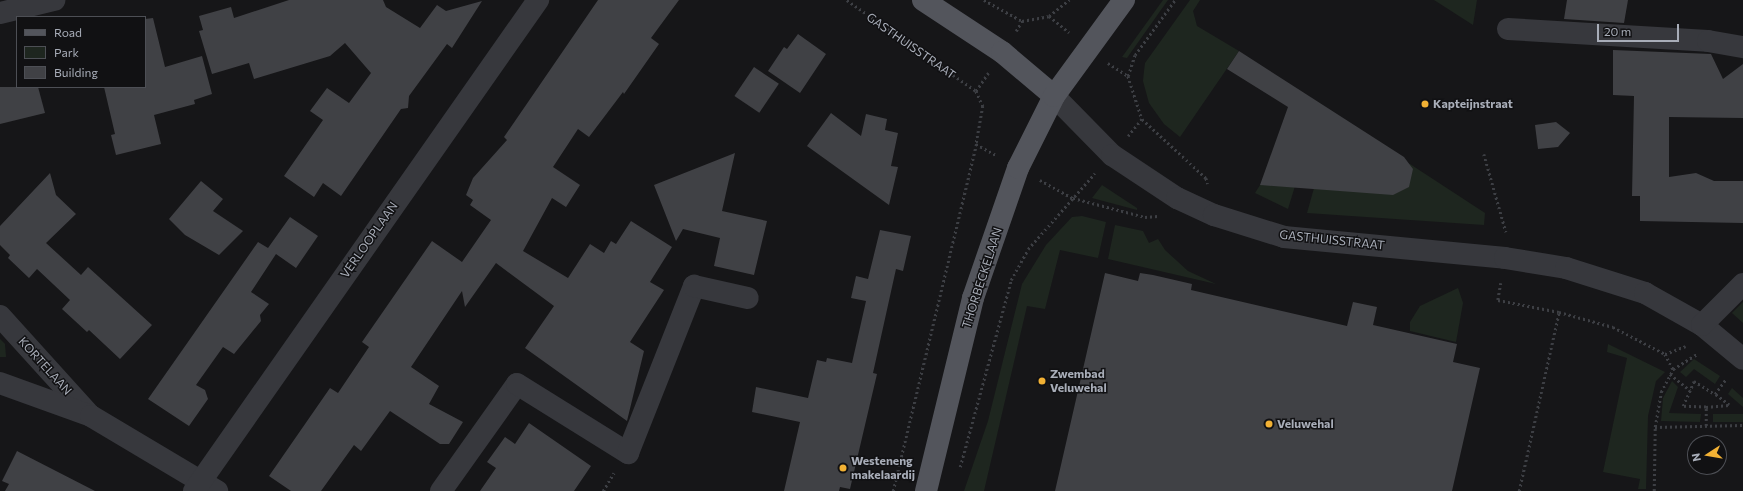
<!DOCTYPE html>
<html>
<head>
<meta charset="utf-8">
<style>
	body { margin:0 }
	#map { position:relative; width:1743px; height:491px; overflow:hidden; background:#161618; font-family:Commissioner,sans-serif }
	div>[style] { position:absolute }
	.green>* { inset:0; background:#1e261f; transform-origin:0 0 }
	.building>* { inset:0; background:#404145; transform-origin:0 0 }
	.path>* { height:2.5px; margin-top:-1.25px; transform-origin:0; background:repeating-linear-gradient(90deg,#3d3f44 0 2px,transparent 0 5px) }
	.minor>* { height:22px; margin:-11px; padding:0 11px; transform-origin:11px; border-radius:11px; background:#37383d }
	.major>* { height:22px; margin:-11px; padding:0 11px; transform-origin:11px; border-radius:11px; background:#53555c }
	.dots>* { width:11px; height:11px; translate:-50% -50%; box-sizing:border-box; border:2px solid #111113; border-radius:50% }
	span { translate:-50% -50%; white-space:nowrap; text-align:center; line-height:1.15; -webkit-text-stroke:3px #111113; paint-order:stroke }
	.street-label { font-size:12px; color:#a8adb8 }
	.poi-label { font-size:12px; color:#a8adb8; font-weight:700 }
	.left { translate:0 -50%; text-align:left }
	.legend { position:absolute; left:16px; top:16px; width:130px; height:72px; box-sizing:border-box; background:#111113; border:1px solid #4d4f55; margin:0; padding:5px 7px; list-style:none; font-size:12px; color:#a8adb8 }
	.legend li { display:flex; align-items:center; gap:8px; height:20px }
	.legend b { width:20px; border:1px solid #4d4f55 }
	.north { position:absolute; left:1687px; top:435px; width:40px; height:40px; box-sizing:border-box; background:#111113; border:1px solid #4d4f55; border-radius:50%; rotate:258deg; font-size:11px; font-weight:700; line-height:16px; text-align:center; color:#a8adb8 }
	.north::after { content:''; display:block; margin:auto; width:14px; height:18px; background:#f2b134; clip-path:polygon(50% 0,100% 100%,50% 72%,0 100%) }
	.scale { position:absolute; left:1597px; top:24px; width:82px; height:18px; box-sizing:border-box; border:2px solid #a8adb8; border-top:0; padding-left:5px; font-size:12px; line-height:14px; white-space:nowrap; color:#a8adb8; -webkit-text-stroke:3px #111113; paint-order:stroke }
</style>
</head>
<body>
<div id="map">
	<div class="green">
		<i style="clip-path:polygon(1163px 0,1168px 0,1127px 58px,1122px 57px)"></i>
		<i style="clip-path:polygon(1190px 0,1200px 0,1193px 11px,1197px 26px,1239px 51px,1180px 137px,1164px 124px,1149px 103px,1143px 81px,1144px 71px,1145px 63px)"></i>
		<i style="clip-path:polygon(1434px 0,1477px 0,1473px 25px)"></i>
		<i style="clip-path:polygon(1410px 164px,1485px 213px,1484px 225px,1307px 213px,1314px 188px)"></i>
		<i style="clip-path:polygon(1102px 185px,1137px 208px,1137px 210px,1092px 198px)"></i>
		<i style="clip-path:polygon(1260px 185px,1295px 186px,1288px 209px,1255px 193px)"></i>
		<i style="clip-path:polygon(1082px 216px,1106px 222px,1098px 258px,1060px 250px,1045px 309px,1027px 306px,984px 491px,964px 491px,988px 421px,1022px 284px,1046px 245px,1072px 217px)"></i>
		<i style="clip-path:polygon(1115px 225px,1143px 231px,1149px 243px,1158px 239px,1165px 250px,1188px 271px,1216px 284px,1108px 259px)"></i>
		<i style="clip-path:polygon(1458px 288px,1463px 303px,1456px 342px,1410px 331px,1410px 322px,1420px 306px)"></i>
		<i style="clip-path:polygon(1743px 302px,1743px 323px,1732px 313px)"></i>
		<i style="clip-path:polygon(0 339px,5px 344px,6px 357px,0 357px)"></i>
		<i style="clip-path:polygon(1608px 344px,1665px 372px,1656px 381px,1648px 416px,1646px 489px,1638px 489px,1640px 479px,1603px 472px,1627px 358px,1607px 352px)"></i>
		<i style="clip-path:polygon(1694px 359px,1720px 376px,1715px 384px,1694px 369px,1686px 377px,1680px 372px)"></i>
		<i style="clip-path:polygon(1672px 381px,1678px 387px,1669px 413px,1701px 414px,1700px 422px,1661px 421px,1663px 398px)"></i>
		<i style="clip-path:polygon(1732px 388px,1743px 398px,1743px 407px,1728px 394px)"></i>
		<i style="left:1713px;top:414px;width:30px;height:8px"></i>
	</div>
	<div class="building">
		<i style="clip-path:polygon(289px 0,383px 0,386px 7px,420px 28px,437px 5px,446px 11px,482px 1px,452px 48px,447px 44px,409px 96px,408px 108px,401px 109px,341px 196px,323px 183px,314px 197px,284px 176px,323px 120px,310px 111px,327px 88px,349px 103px,371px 73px,345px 43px,330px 56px,254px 79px,249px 63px,212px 74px,199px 31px,203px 30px,199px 16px,231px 7px,234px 18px)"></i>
		<i style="clip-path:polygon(598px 0,679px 0,651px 38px,659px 44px,624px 94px,623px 92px,589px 137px,578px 129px,553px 167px,580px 185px,566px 207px,552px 198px,523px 251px,568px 278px,590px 244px,604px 253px,611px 241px,616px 244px,631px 221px,672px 247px,650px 282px,664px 290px,630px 342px,644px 351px,627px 421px,525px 348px,554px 306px,496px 263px,465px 307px,462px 291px,411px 367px,439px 386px,429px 404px,463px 422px,449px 444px,440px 444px,390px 411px,361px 451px,354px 445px,321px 491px,291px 491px,269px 476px,330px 388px,338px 393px,369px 347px,362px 342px,432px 241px,462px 262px,491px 220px,470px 205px,473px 200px,466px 195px,473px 178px,507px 140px,504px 137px)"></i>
		<i style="clip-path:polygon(1567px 0,1628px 0,1624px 23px,1564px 19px)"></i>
		<i style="clip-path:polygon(153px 18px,165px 67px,202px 56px,212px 94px,194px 100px,195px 104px,154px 115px,161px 144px,116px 155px,111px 135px,115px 134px,104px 87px,145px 87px,145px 19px)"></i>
		<i style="clip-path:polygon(798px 34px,826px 54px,800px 93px,768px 71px,784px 47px,787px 49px)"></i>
		<i style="clip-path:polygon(1613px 50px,1711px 54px,1723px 79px,1743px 64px,1743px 118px,1669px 117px,1669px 177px,1696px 173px,1714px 181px,1743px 181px,1743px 223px,1640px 221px,1640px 196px,1632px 196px,1634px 96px,1613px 95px)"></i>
		<i style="clip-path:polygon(1239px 51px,1404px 157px,1413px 169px,1409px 187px,1393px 195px,1260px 185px,1288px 107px,1227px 69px)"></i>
		<i style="left:754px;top:67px;width:30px;height:35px;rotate:34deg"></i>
		<i style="clip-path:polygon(0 87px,38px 87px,45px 113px,0 124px)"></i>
		<i style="clip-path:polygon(831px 113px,861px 136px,866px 114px,887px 119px,885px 130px,898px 133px,891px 166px,898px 167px,889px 205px,807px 146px)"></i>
		<i style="clip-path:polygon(1556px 122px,1570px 133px,1558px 147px,1538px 149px,1535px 125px)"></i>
		<i style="clip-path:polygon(735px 153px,722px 211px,767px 221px,754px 275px,714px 266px,720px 238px,683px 229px,676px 241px,654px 185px)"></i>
		<i style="clip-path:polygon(50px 173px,56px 195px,76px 214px,46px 243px,81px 275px,88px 267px,152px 325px,120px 359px,89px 330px,87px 332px,62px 309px,70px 300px,37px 269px,29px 278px,8px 258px,10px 255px,0 245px,0 226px)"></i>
		<i style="clip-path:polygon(201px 181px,223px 199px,213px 211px,243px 231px,219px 255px,185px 235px,169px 219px)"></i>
		<i style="clip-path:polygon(290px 217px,318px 236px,296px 268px,276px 254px,251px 292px,269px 304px,260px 315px,261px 321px,234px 354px,223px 347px,196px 385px,205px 390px,208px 399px,189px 426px,148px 399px,258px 242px,268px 248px)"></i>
		<i style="clip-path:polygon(880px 230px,911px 236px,903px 271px,896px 269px,873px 373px,877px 374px,850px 489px,840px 487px,839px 491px,784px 491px,800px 422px,752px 412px,756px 387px,808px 398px,817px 360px,826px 362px,827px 358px,852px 363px,866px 301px,851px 298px,856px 276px,868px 279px)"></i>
		<i style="clip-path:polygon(1105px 273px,1138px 281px,1140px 273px,1153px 275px,1192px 284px,1191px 290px,1347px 326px,1353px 302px,1377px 307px,1373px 325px,1457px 344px,1453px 362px,1480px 368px,1452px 491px,1055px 491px)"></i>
		<i style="clip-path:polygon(529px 423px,591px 466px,574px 491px,480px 491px,496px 468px,487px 462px,505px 437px,515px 444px)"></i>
		<i style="clip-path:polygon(17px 451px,95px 491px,5px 491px,9px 484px,2px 481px)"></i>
	</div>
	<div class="path">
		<i style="left:847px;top:0;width:158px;rotate:35.2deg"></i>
		<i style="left:976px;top:91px;width:17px;rotate:65deg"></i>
		<i style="left:983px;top:106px;width:39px;rotate:100deg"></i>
		<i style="left:976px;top:144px;width:23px;rotate:29deg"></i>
		<i style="left:984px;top:0;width:43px;rotate:28.9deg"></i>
		<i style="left:1049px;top:16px;width:26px;rotate:39deg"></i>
		<i style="left:1016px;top:31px;width:12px;rotate:-59deg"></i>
		<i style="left:1022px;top:21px;width:27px;rotate:-10deg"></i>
		<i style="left:1049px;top:16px;width:26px;rotate:-39deg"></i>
		<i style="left:1108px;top:63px;width:24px;rotate:33deg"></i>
		<i style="left:1128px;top:76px;width:45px;rotate:72deg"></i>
		<i style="left:1142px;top:119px;width:87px;rotate:42.7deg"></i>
		<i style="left:1206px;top:178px;width:6px;rotate:72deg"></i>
		<i style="left:1128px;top:76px;width:22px;rotate:-72deg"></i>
		<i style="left:1135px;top:55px;width:68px;rotate:-54deg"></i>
		<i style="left:976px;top:91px;width:22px;rotate:-56deg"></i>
		<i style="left:1128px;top:136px;width:22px;rotate:-51deg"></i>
		<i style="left:1484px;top:154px;width:81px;rotate:74.2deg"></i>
		<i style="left:1040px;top:180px;width:38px;rotate:29deg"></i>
		<i style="left:1073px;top:198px;width:74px;rotate:14.8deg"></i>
		<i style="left:1145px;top:217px;width:13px;rotate:-4deg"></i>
		<i style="left:1501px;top:283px;width:17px;rotate:100deg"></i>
		<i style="left:1498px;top:300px;width:62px;rotate:11.1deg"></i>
		<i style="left:1559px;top:312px;width:56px;rotate:15.5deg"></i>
		<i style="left:1613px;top:327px;width:59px;rotate:27.4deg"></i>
		<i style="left:1665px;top:354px;width:22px;rotate:-21deg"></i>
		<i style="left:1665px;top:354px;width:17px;rotate:62deg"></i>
		<i style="left:1670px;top:374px;width:26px;rotate:39deg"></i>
		<i style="left:1706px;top:407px;width:23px;rotate:-5deg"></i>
		<i style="left:1729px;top:405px;width:18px;rotate:-142deg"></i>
		<i style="left:1706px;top:426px;width:19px;rotate:-90deg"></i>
		<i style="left:1706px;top:407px;width:23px;rotate:-178deg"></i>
		<i style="left:1683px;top:406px;width:27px;rotate:-66deg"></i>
		<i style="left:1694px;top:381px;width:25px;rotate:32deg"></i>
		<i style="left:1715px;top:394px;width:19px;rotate:-54deg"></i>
		<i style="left:1655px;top:427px;width:88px;rotate:-1.3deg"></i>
		<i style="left:960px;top:467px;width:194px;rotate:-74.7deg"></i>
		<i style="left:1011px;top:280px;width:35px;rotate:-61deg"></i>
		<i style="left:1028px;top:249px;width:101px;rotate:-48.6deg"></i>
		<i style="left:603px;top:491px;width:21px;rotate:-59deg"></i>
		<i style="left:893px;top:491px;width:357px;rotate:-76.5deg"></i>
		<i style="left:1519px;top:491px;width:183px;rotate:-77.4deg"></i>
		<i style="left:1654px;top:491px;width:64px;rotate:-89.1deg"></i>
		<i style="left:1655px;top:427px;width:36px;rotate:-80deg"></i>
		<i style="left:1661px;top:392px;width:26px;rotate:-62deg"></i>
		<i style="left:1673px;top:369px;width:28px;rotate:-32deg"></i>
	</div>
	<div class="minor">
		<i style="left:0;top:13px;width:56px;rotate:-13.5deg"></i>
		<i style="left:1508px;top:29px;width:200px;rotate:3.4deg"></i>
		<i style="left:1708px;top:41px;width:36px;rotate:10deg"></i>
		<i style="left:1054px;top:96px;width:83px;rotate:45.5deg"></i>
		<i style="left:1112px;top:155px;width:78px;rotate:33.5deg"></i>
		<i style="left:1177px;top:198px;width:41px;rotate:24.7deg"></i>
		<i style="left:1214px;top:215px;width:73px;rotate:17.4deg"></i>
		<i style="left:1284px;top:237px;width:222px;rotate:5.4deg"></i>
		<i style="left:1505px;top:258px;width:62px;rotate:9.3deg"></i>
		<i style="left:1566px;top:268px;width:83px;rotate:17.6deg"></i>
		<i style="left:1645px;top:293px;width:65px;rotate:29.3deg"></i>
		<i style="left:1702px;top:325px;width:53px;rotate:39.7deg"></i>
		<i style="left:0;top:316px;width:132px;rotate:47.8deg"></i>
		<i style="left:1702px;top:325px;width:58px;rotate:-45deg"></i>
		<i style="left:0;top:383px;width:97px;rotate:19.9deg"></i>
		<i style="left:91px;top:416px;width:147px;rotate:30.8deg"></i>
		<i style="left:194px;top:491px;width:600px;rotate:-54.98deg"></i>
		<i style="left:441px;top:491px;width:131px;rotate:-54.6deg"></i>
		<i style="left:517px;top:384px;width:131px;rotate:31.9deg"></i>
		<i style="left:628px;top:453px;width:180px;rotate:-68.4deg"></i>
		<i style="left:694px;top:286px;width:55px;rotate:12.5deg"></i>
	</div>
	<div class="major">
		<i style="left:923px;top:0;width:95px;rotate:33.4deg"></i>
		<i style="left:1002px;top:52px;width:68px;rotate:40.2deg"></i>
		<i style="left:926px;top:491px;width:199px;rotate:-76.3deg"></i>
		<i style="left:973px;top:298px;width:138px;rotate:-70.9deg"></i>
		<i style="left:1018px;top:168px;width:80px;rotate:-63.4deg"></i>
		<i style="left:1054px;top:96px;width:119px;rotate:-53.9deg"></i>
	</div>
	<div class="dots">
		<i style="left:1425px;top:104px;background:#f2b134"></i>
		<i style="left:1042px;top:381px;background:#f2b134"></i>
		<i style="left:1269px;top:424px;background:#f2b134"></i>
		<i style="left:843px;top:468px;background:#f2b134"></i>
	</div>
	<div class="street-label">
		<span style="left:911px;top:46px;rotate:35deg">GASTHUISSTRAAT</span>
		<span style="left:369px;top:240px;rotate:-55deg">VERLOOPLAAN</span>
		<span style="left:1332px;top:240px;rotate:6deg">GASTHUISSTRAAT</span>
		<span style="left:982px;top:278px;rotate:-72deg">THORBECKELAAN</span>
		<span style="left:45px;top:366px;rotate:48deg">KORTELAAN</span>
	</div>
	<div class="poi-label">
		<span class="left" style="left:1433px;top:104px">Kapteijnstraat</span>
		<span class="left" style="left:1050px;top:381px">Zwembad<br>Veluwehal</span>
		<span class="left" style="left:1277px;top:424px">Veluwehal</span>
		<span class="left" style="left:851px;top:468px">Westeneng<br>makelaardij</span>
	</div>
	<ul class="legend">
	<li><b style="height:5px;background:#53555c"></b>Road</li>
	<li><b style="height:11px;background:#1e261f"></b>Park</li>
	<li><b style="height:11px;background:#404145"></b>Building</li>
	</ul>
	<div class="north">N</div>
	<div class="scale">20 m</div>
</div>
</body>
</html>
